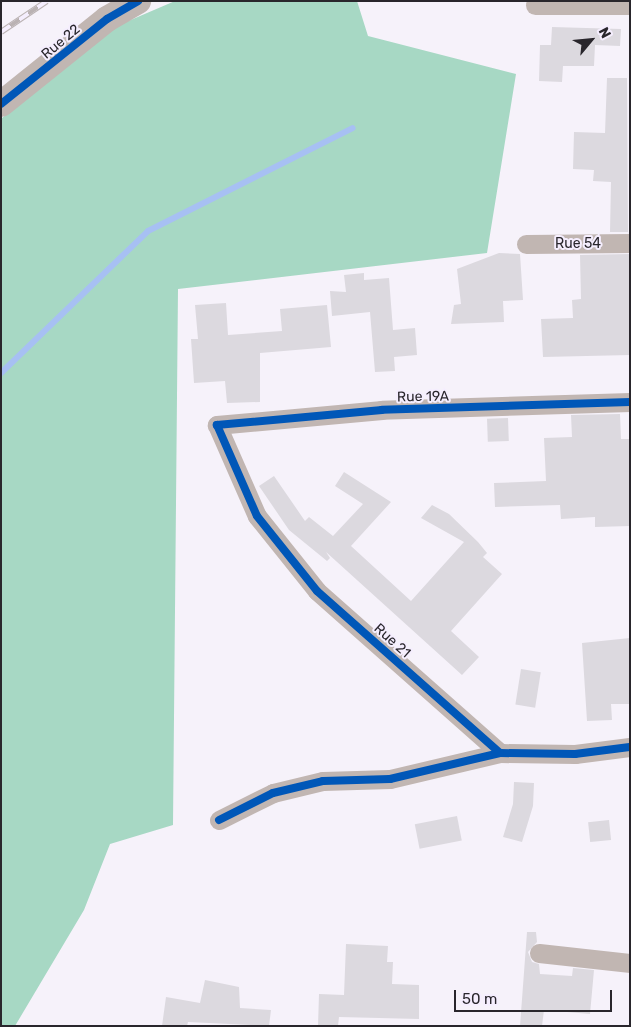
<!DOCTYPE html>
<html>
<head>
<meta charset="utf-8">
<style>
	body { margin:0 }
	#map { position:relative; width:631px; height:1027px; overflow:hidden; background:#f6f2fa; font-family:Rubik,sans-serif }
	div>[style] { position:absolute }
	.forest>* { inset:0; background:#a7d8c4 }
	.stream>* { height:6px; margin:-3px; padding:0 3px; transform-origin:3px; border-radius:3px; background:#a7c0f3 }
	.building>* { inset:0; background:#dcd9df; transform-origin:0 0 }
	.street>* { height:19px; margin:-9.5px; padding:0 9.5px; transform-origin:9.5px; border-radius:9.5px; background:#c1b6b2 }
	.secondary>* { height:26px; margin:-13px; padding:0 13px; transform-origin:13px; border-radius:13px; background:#c1b6b2 }
	.rail>* { height:5.5px; margin-top:-2.75px; transform-origin:0; background:repeating-linear-gradient(90deg,#f5eefe 0 11px,#bab2b3 0 22px); box-sizing:border-box; border-block:1px solid #bab2b3 }
	.cycleway>* { height:8px; margin:-4px; padding:0 4px; transform-origin:4px; border-radius:4px; background:#0057b8 }
	span { translate:-50% -50%; white-space:nowrap; text-align:center; line-height:1.15; -webkit-text-stroke:4px #f5eefe; paint-order:stroke }
	.street-label { font-size:14px; color:#29262c }
	.frame { position:absolute; inset:0; border:2px solid #29262c; pointer-events:none }
	.north { position:absolute; left:566px; top:15px; width:50px; height:50px; -webkit-text-stroke:4px #f5eefe; paint-order:stroke; rotate:62deg; font-size:14px; font-weight:700; line-height:20px; text-align:center; color:#29262c }
	.north::after { content:''; display:block; margin:auto; width:18px; height:22px; background:#29262c; clip-path:polygon(50% 0,100% 100%,50% 72%,0 100%) }
	.scale { position:absolute; left:454px; top:990px; width:158px; height:22px; box-sizing:border-box; border:2px solid #29262c; border-top:0; padding-left:6px; font-size:15px; line-height:18px; white-space:nowrap; color:#29262c; -webkit-text-stroke:4px #f5eefe; paint-order:stroke }
</style>
</head>
<body>
<div id="map">
	<div class="forest">
		<i style="clip-path:polygon(175px 1px,357px 1px,368px 36px,516px 74px,487px 253px,178px 289px,173px 825px,110px 844px,84px 910px,15px 1026px,1px 1026px,1px 119px,91px 37px)"></i>
	</div>
	<div class="stream">
		<i style="left:1px;top:373px;width:204px;rotate:-44deg"></i>
		<i style="left:148px;top:231px;width:229px;rotate:-26.7deg"></i>
	</div>
	<div class="building">
		<i style="clip-path:polygon(552px 27px,621px 29px,620px 46px,595px 45px,594px 66px,563px 66px,562px 82px,539px 81px,540px 45px,551px 45px)"></i>
		<i style="clip-path:polygon(607px 78px,627px 78px,628px 232px,610px 232px,611px 182px,593px 181px,594px 170px,573px 169px,574px 132px,605px 133px)"></i>
		<i style="clip-path:polygon(499px 253px,520px 254px,523px 300px,503px 301px,504px 322px,451px 324px,454px 305px,461px 304px,457px 269px)"></i>
		<i style="clip-path:polygon(630px 254px,630px 355px,543px 357px,541px 319px,573px 318px,572px 300px,581px 299px,580px 255px)"></i>
		<i style="clip-path:polygon(364px 273px,364px 280px,389px 278px,393px 330px,415px 328px,417px 355px,394px 357px,395px 371px,375px 372px,370px 312px,332px 316px,330px 291px,346px 292px,344px 275px)"></i>
		<i style="clip-path:polygon(226px 303px,228px 335px,282px 331px,280px 309px,327px 305px,331px 347px,260px 353px,260px 402px,227px 403px,225px 381px,194px 383px,191px 339px,198px 339px,195px 305px)"></i>
		<i style="clip-path:polygon(620px 414px,621px 439px,630px 439px,630px 526px,595px 527px,595px 517px,561px 519px,560px 505px,495px 507px,494px 483px,546px 481px,544px 438px,572px 437px,571px 415px)"></i>
		<i style="left:508px;top:418px;width:23px;height:21px;rotate:88deg"></i>
		<i style="clip-path:polygon(344px 472px,391px 502px,351px 546px,411px 601px,464px 542px,421px 518px,432px 505px,449px 514px,478px 542px,487px 553px,483px 557px,502px 574px,451px 631px,479px 657px,462px 675px,326px 552px,330px 558px,327px 561px,289px 530px,259px 486px,274px 476px,305px 521px,309px 517px,333px 536px,363px 504px,335px 486px)"></i>
		<i style="clip-path:polygon(630px 638px,630px 704px,611px 704px,612px 720px,587px 721px,582px 643px)"></i>
		<i style="left:521px;top:669px;width:20px;height:36px;rotate:9deg"></i>
		<i style="clip-path:polygon(514px 782px,534px 783px,533px 806px,522px 842px,503px 837px,513px 804px)"></i>
		<i style="left:457px;top:816px;width:25px;height:43px;rotate:79deg"></i>
		<i style="left:609px;top:820px;width:20px;height:21px;rotate:84deg"></i>
		<i style="clip-path:polygon(527px 932px,536px 932px,537px 942px,528px 952px,532px 962px,539px 964px,540px 974px,572px 976px,573px 968px,594px 970px,590px 1014px,544px 1010px,542px 1026px,520px 1026px)"></i>
		<i style="clip-path:polygon(346px 944px,388px 946px,387px 962px,393px 962px,392px 984px,419px 985px,419px 1019px,339px 1017px,338px 1026px,318px 1026px,319px 994px,344px 995px)"></i>
		<i style="clip-path:polygon(205px 980px,239px 987px,240px 1008px,271px 1010px,269px 1026px,188px 1022px,187px 1026px,162px 1026px,166px 997px,200px 1003px)"></i>
	</div>
	<div class="street">
		<i style="left:535px;top:5px;width:95px"></i>
		<i style="left:526px;top:244px;width:104px;rotate:-0.6deg"></i>
		<i style="left:630px;top:402px;width:248px;rotate:178.2deg"></i>
		<i style="left:382px;top:410px;width:166px;rotate:174.8deg"></i>
		<i style="left:217px;top:425px;width:99px;rotate:66.3deg"></i>
		<i style="left:257px;top:516px;width:96px;rotate:51.3deg"></i>
		<i style="left:317px;top:591px;width:244px;rotate:41.5deg"></i>
		<i style="left:500px;top:753px;width:75px;rotate:0.8deg"></i>
		<i style="left:575px;top:754px;width:55px;rotate:-7.3deg"></i>
		<i style="left:219px;top:820px;width:60px;rotate:-26.6deg"></i>
		<i style="left:273px;top:793px;width:51px;rotate:-13.5deg"></i>
		<i style="left:323px;top:781px;width:67px;rotate:-1.7deg"></i>
		<i style="left:390px;top:779px;width:113px;rotate:-13.3deg"></i>
		<i style="left:539px;top:953px;width:92px;rotate:6.3deg"></i>
	</div>
	<div class="secondary">
		<i style="left:1px;top:104px;width:136px;rotate:-38.7deg"></i>
		<i style="left:107px;top:19px;width:36px;rotate:-30deg"></i>
	</div>
	<div class="rail">
		<i style="left:1px;top:32px;width:55px;rotate:-34deg"></i>
	</div>
	<div class="cycleway">
		<i style="left:1px;top:104px;width:136px;rotate:-38.7deg"></i>
		<i style="left:107px;top:19px;width:36px;rotate:-30deg"></i>
		<i style="left:630px;top:402px;width:248px;rotate:178.2deg"></i>
		<i style="left:382px;top:410px;width:166px;rotate:174.8deg"></i>
		<i style="left:217px;top:425px;width:99px;rotate:66.3deg"></i>
		<i style="left:257px;top:516px;width:96px;rotate:51.3deg"></i>
		<i style="left:317px;top:591px;width:244px;rotate:41.5deg"></i>
		<i style="left:500px;top:753px;width:75px;rotate:0.8deg"></i>
		<i style="left:575px;top:754px;width:55px;rotate:-7.3deg"></i>
		<i style="left:219px;top:820px;width:60px;rotate:-26.6deg"></i>
		<i style="left:273px;top:793px;width:51px;rotate:-13.5deg"></i>
		<i style="left:323px;top:781px;width:67px;rotate:-1.7deg"></i>
		<i style="left:390px;top:779px;width:113px;rotate:-13.3deg"></i>
	</div>
	<div class="street-label">
		<span style="left:61px;top:42px;rotate:-40deg">Rue 22</span>
		<span style="left:578px;top:244px">Rue 54</span>
		<span style="left:423px;top:397px;rotate:-1deg">Rue 19A</span>
		<span style="left:392px;top:641px;rotate:42deg">Rue 21</span>
	</div>
	<div class="frame"></div>
	<div class="north">N</div>
	<div class="scale">50 m</div>
</div>
</body>
</html>
